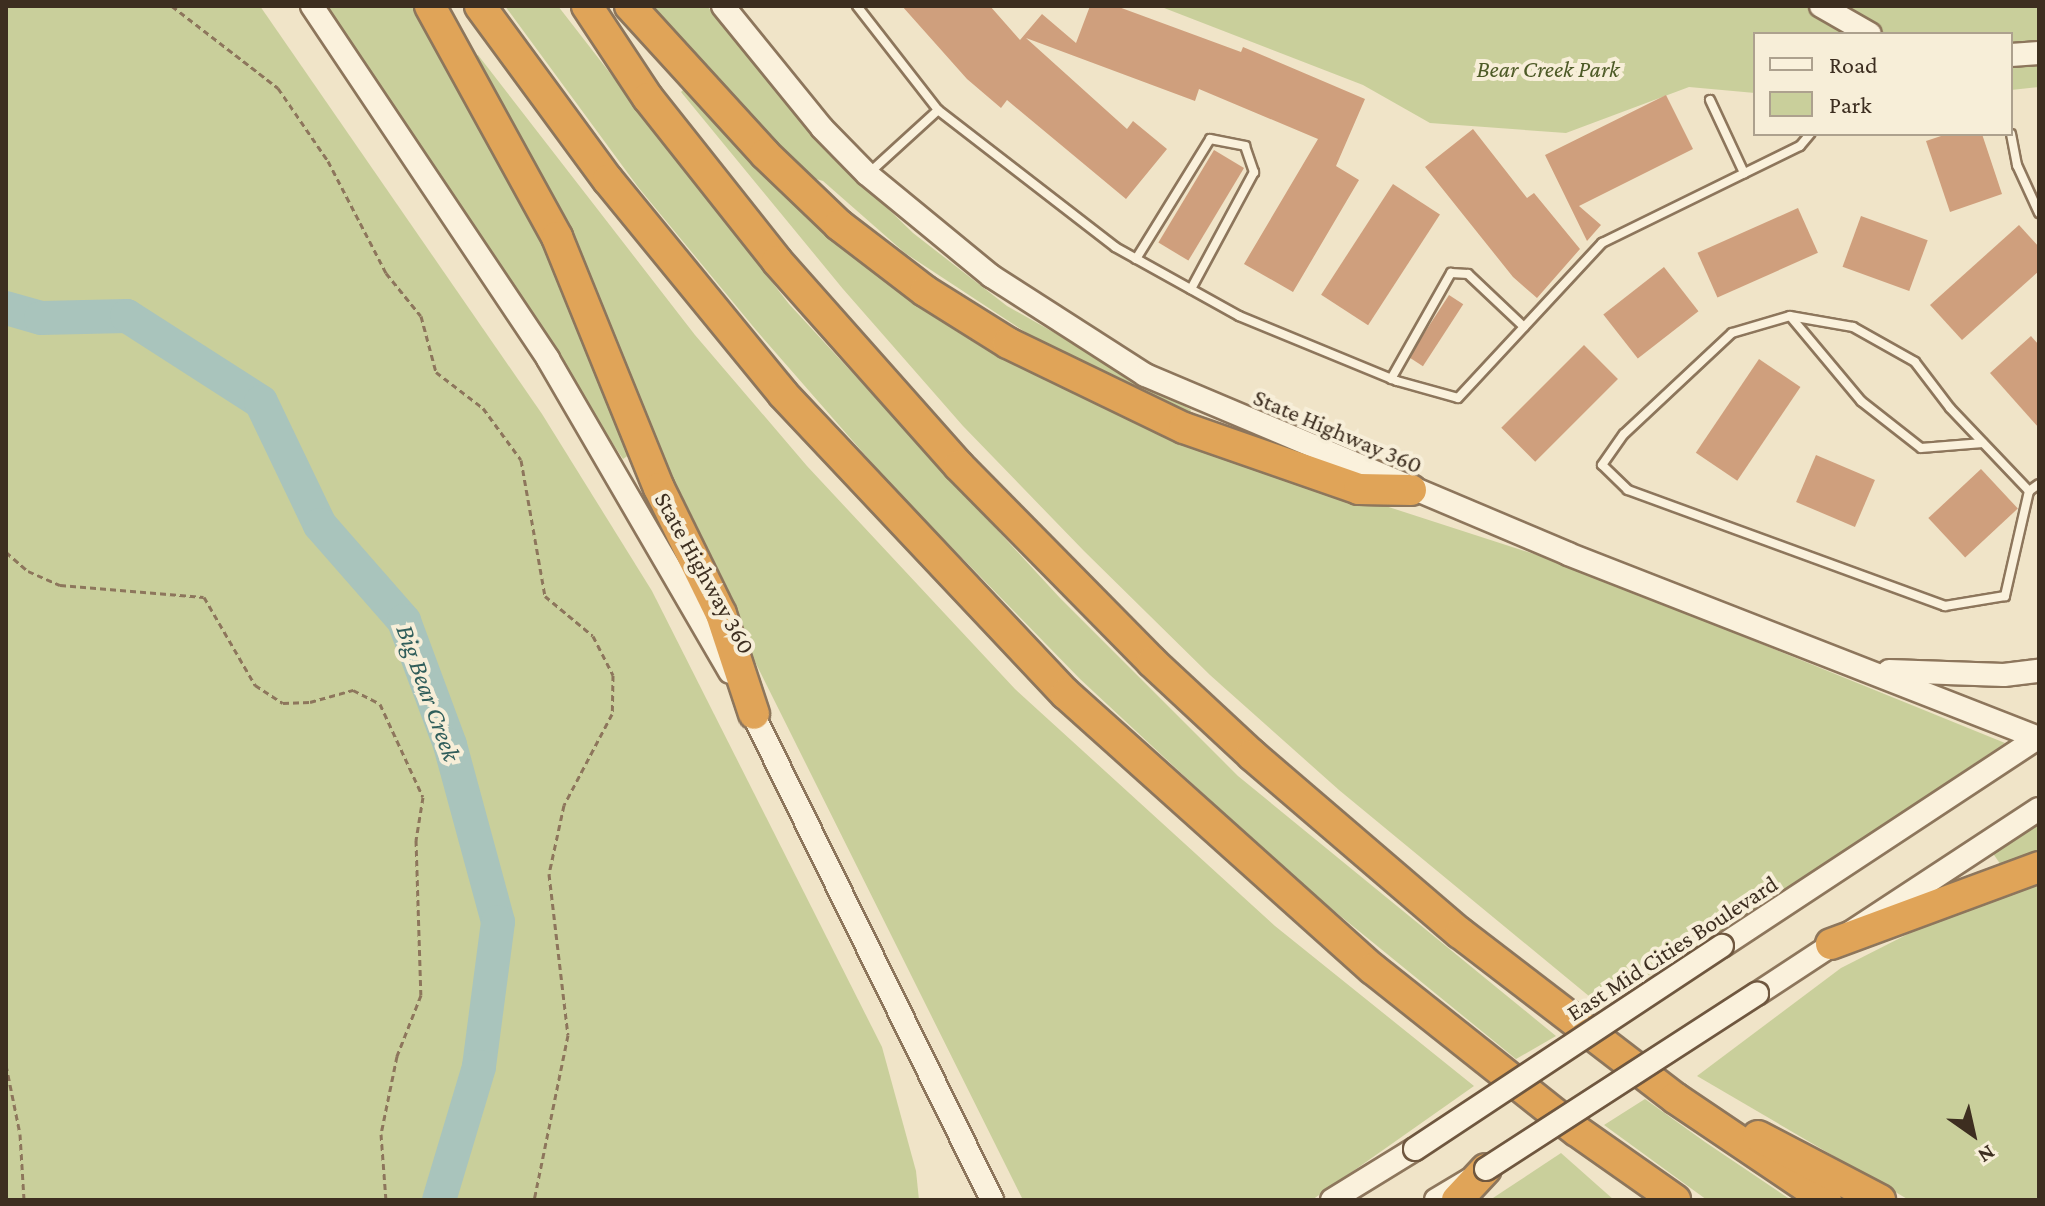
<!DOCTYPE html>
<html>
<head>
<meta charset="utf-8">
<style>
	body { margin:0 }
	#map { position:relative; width:2045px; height:1206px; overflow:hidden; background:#f0e4c8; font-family:"Crimson Pro",serif }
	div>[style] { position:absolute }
	.green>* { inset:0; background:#c9cf9b }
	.river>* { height:34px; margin:-17px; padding:0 17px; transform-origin:17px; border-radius:17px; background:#a9c4bc }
	.building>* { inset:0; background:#cf9f7d; transform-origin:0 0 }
	.path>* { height:3px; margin-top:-1.5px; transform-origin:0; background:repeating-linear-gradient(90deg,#8d765c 0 6px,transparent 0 10px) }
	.roads { filter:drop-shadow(2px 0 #8d765c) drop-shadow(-2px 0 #8d765c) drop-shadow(0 2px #8d765c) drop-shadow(0 -2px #8d765c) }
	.lane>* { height:8px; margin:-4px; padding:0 4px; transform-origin:4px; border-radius:4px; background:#faf1dc }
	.secondary>* { height:22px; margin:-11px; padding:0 11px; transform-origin:11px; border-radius:11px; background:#faf1dc }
	.highway>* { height:30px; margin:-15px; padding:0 15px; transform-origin:15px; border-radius:15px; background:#e0a458 }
	.bridges { filter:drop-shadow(2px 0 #6f573f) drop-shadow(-2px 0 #6f573f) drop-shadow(0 2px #6f573f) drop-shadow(0 -2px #6f573f) }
	.secondary-bridge>* { height:22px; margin:-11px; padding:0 11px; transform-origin:11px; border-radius:11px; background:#faf1dc }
	span { translate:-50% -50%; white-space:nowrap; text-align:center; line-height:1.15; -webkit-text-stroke:8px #f7eed8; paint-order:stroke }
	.park-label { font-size:24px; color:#4d5a26; font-style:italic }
	.street-label { font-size:24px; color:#3d2e20 }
	.water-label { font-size:26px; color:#2f5d5a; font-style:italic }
	.frame { position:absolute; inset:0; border:8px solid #3d2e20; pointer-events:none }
	.legend { position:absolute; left:1753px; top:32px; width:260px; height:104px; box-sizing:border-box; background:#f7eed8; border:2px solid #ada18e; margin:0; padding:10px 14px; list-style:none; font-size:24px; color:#3d2e20 }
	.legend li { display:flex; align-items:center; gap:16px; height:40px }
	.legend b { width:40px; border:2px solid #ada18e }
	.north { position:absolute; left:1933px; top:1094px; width:80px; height:80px; -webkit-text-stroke:6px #f7eed8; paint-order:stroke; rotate:146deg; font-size:22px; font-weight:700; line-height:32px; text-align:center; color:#3d2e20 }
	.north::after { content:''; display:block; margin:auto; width:28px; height:36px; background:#3d2e20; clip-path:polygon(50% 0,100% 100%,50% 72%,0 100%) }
</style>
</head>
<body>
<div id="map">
	<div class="green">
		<i style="clip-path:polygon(6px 6px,260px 6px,542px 414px,652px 591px,882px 1047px,916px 1171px,919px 1200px,6px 1200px)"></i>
		<i style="clip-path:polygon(327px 6px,417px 6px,529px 202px,633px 452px,623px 459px)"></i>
		<i style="clip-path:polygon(505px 6px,558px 6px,789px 304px,1060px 598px,1238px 776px,1556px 1036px,1516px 1059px,1295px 879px,1080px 679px,893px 487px,756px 330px,638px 187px)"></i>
		<i style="clip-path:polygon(645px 6px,707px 6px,845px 167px,913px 233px,1007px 306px,1191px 410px,1189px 414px,1042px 343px,905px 253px,823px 181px,806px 176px)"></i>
		<i style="clip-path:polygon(1159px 6px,2039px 6px,2039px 87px,2011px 90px,2011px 34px,1755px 34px,1755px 93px,1689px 87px,1566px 133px,1430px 123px,1363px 85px)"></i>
		<i style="clip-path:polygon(478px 55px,695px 335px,807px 466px,1015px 689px,1275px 926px,1474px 1086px,1312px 1200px,1023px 1200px,690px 531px,471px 61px)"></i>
		<i style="clip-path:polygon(688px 85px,850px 244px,1237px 458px,1565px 564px,2005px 743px,1722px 933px,1718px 930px,1601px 1006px,1339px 790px,1210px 675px,1084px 551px,963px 426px,843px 289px,681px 92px)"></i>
		<i style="clip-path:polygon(2039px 822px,2039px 855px,2003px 868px,1992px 852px)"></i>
		<i style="clip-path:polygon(2039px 880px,2039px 1200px,1909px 1200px,1697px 1076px,1841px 968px,1967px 904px)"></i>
		<i style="clip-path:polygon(1645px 1099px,1705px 1142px,1791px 1200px,1707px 1200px,1604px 1125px)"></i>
		<i style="clip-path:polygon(1561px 1153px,1614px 1200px,1490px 1200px,1505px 1190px)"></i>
	</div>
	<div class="river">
		<i style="left:6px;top:308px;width:36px;rotate:16deg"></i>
		<i style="left:41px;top:318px;width:86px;rotate:-1.3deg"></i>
		<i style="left:127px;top:316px;width:159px;rotate:32.7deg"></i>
		<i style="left:261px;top:402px;width:136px;rotate:64.4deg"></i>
		<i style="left:320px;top:525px;width:128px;rotate:48.8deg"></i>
		<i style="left:404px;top:621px;width:132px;rotate:69.6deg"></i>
		<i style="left:450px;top:745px;width:183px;rotate:74.8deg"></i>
		<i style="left:498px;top:922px;width:146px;rotate:97.5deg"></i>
		<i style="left:479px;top:1067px;width:139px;rotate:106.7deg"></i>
	</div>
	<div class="building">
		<i style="clip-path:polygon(902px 6px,990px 6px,1020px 40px,1042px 14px,1076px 43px,1090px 6px,1116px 6px,1241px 52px,1243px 47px,1365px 99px,1336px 166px,1359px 180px,1293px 292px,1244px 264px,1318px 139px,1199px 89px,1195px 101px,1026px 38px,1127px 129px,1133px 121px,1167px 149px,1126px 199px,1007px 100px,1001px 108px,967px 79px)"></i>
		<i style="clip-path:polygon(1666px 95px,1693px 149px,1579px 206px,1601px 225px,1587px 241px,1545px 155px)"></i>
		<i style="clip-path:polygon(1473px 129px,1527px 198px,1534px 193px,1580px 249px,1537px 298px,1513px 277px,1425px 167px)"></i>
		<i style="clip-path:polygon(1947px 134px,1982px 134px,2002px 194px,1950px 212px,1926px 141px)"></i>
		<i style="left:1214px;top:150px;width:35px;height:108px;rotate:31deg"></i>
		<i style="left:1393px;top:184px;width:56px;height:132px;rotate:33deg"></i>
		<i style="left:1798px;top:208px;width:49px;height:110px;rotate:66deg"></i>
		<i style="left:1861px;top:216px;width:71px;height:54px;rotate:20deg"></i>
		<i style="clip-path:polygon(2019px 225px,2039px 247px,2039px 271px,1962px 340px,1930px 305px)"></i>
		<i style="left:1664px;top:267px;width:56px;height:77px;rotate:52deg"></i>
		<i style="left:1449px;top:295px;width:17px;height:74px;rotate:33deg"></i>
		<i style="clip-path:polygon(2031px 336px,2039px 345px,2039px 428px,1990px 373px)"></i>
		<i style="left:1584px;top:345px;width:48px;height:117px;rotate:45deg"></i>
		<i style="left:1759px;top:359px;width:50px;height:113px;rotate:34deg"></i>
		<i style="left:1816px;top:455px;width:64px;height:51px;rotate:23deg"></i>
		<i style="left:1981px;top:469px;width:54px;height:72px;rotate:47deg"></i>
	</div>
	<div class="path">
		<i style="left:172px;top:6px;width:134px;rotate:37.7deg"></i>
		<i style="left:278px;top:88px;width:88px;rotate:55.6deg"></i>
		<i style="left:328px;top:161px;width:126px;rotate:62.6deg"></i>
		<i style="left:386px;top:273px;width:55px;rotate:50.9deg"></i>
		<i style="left:421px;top:316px;width:58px;rotate:75deg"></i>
		<i style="left:436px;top:372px;width:59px;rotate:37.5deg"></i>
		<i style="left:483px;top:408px;width:64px;rotate:53.8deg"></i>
		<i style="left:521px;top:460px;width:138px;rotate:80deg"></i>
		<i style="left:545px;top:596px;width:62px;rotate:39.8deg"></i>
		<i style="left:593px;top:636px;width:44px;rotate:62.9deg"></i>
		<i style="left:613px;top:675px;width:39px;rotate:91deg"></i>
		<i style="left:612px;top:714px;width:103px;rotate:117.8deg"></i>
		<i style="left:564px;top:805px;width:71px;rotate:102.3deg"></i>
		<i style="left:549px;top:874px;width:162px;rotate:83.3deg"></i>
		<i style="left:568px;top:1035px;width:168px;rotate:101.6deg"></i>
		<i style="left:6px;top:552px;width:29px;rotate:41deg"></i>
		<i style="left:28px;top:571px;width:35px;rotate:24deg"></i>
		<i style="left:60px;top:585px;width:144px;rotate:4.8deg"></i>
		<i style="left:204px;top:597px;width:102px;rotate:59.9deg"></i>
		<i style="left:255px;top:685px;width:33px;rotate:33deg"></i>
		<i style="left:283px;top:703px;width:27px;rotate:-2deg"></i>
		<i style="left:310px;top:702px;width:45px;rotate:-15.6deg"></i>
		<i style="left:353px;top:690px;width:30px;rotate:27deg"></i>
		<i style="left:380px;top:704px;width:102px;rotate:65.2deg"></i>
		<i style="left:423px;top:797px;width:44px;rotate:99.2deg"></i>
		<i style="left:416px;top:840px;width:155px;rotate:88.2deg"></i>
		<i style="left:421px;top:995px;width:66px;rotate:111.5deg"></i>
		<i style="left:397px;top:1056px;width:80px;rotate:101.6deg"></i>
		<i style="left:381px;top:1134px;width:66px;rotate:85.7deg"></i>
		<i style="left:6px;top:1065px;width:70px;rotate:78.5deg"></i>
		<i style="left:20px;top:1134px;width:66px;rotate:86.5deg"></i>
	</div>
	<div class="roads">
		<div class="lane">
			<i style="left:857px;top:6px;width:132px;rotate:52.1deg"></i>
			<i style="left:938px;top:110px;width:224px;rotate:37.7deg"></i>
			<i style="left:1115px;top:247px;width:142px;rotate:29.1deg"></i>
			<i style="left:1239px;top:316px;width:171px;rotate:22.4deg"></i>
			<i style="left:1397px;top:381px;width:63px;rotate:15.6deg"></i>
			<i style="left:1458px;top:398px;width:212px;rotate:-47.1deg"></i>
			<i style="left:1602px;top:243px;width:220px;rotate:-26.1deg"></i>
			<i style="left:1800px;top:146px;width:16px;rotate:-50deg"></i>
			<i style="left:1710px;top:100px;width:81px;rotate:65deg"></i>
			<i style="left:2011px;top:134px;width:32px;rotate:79deg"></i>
			<i style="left:2017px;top:165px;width:53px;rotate:65.4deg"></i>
			<i style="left:868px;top:174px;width:95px;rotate:-42.4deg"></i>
			<i style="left:1136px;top:259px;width:141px;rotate:-58.3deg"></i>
			<i style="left:1210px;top:139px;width:36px;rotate:11deg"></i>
			<i style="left:1245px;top:146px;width:28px;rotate:71deg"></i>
			<i style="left:1254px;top:172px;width:133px;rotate:118.3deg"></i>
			<i style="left:1790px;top:316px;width:64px;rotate:9.9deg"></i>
			<i style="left:1853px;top:327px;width:71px;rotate:29.4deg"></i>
			<i style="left:1915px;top:362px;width:58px;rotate:52.7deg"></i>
			<i style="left:1950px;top:408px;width:115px;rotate:46.4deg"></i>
			<i style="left:2029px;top:491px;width:108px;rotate:102.9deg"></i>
			<i style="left:2005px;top:596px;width:61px;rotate:170.5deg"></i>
			<i style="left:1945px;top:606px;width:338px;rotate:-159.9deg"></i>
			<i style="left:1628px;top:490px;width:36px;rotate:-136deg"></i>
			<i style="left:1602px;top:465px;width:38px;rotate:-55deg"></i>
			<i style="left:1624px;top:434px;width:148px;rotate:-43.1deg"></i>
			<i style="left:1732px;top:333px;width:60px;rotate:-16.3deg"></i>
			<i style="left:1790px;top:316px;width:111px;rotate:50.1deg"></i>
			<i style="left:1861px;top:401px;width:76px;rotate:38.1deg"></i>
			<i style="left:1921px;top:448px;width:62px;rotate:-4.6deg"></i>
			<i style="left:1391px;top:379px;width:122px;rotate:-60.5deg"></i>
			<i style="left:1451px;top:273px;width:17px;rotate:3deg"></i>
			<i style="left:1468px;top:274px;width:77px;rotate:43.4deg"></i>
			<i style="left:2029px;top:491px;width:12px;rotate:-35deg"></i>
		</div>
		<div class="secondary">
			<i style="left:312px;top:6px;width:425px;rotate:56.2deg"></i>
			<i style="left:548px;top:359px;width:362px;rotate:59.8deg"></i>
			<i style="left:723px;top:6px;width:157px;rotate:50.9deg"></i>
			<i style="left:822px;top:128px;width:64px;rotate:45.6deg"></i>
			<i style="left:867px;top:174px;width:161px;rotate:39.4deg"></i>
			<i style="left:991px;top:276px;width:183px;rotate:32.7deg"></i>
			<i style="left:1145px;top:375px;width:459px;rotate:22.9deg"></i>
			<i style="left:1568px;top:554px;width:506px;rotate:21.34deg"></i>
			<i style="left:1821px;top:6px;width:56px;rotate:29.7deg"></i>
			<i style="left:2011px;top:55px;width:28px;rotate:-4deg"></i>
			<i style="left:1889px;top:671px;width:115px;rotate:2deg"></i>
			<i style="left:2004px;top:675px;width:35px;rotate:-7deg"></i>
			<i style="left:747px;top:702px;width:555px;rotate:63.8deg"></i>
			<i style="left:1722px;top:946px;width:380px;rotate:-33.4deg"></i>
			<i style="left:1757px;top:994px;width:337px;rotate:-33.3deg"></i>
			<i style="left:1332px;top:1200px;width:97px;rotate:-31.6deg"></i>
			<i style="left:1436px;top:1200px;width:39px;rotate:-31deg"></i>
		</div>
		<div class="highway">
			<i style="left:430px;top:6px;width:264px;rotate:61.2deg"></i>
			<i style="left:557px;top:237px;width:271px;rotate:67.9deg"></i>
			<i style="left:659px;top:488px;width:140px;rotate:63.8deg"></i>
			<i style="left:721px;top:614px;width:105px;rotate:71.7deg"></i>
			<i style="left:480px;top:6px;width:216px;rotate:53.7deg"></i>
			<i style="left:608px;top:180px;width:276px;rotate:50.7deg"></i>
			<i style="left:783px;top:394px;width:412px;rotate:46.7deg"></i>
			<i style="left:1066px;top:694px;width:412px;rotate:41.9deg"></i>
			<i style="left:1373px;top:969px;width:260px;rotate:38.5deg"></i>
			<i style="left:1577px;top:1131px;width:120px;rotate:35.1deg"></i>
			<i style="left:587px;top:6px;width:110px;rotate:56.5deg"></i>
			<i style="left:648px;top:98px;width:208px;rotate:51.6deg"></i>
			<i style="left:777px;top:261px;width:274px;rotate:48.4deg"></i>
			<i style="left:959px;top:466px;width:275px;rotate:45.4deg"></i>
			<i style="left:1152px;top:662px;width:137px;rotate:42.9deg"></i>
			<i style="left:1252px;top:755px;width:274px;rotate:40.6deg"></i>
			<i style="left:1460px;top:933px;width:271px;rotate:37.5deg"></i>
			<i style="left:1675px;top:1098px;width:182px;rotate:34deg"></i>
			<i style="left:630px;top:6px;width:200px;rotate:47.6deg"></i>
			<i style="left:765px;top:154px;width:103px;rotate:43.8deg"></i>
			<i style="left:839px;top:225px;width:108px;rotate:37.5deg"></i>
			<i style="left:925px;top:291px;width:98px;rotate:32.1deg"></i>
			<i style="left:1008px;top:343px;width:195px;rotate:25.8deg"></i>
			<i style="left:1184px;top:428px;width:185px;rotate:19.2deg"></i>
			<i style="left:1359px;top:489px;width:52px;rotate:1.1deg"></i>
			<i style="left:1831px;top:944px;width:222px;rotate:-20.3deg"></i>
			<i style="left:1758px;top:1136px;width:138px;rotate:27.7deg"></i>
			<i style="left:1457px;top:1200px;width:42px;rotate:-46.9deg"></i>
		</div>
	</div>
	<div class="bridges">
		<div class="secondary-bridge">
			<i style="left:1415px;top:1149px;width:368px;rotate:-33.5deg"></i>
			<i style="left:1486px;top:1169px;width:323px;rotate:-32.9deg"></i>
		</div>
	</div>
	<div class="park-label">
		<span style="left:1548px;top:69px">Bear Creek Park</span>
	</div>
	<div class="street-label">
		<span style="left:1338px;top:431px;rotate:23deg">State Highway 360</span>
		<span style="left:705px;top:573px;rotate:61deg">State Highway 360</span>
		<span style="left:1672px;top:948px;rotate:-33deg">East Mid Cities Boulevard</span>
	</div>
	<div class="water-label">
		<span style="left:428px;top:693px;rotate:70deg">Big Bear Creek</span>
	</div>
	<div class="frame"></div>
	<ul class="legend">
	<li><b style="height:10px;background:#faf1dc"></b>Road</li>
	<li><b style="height:22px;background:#c9cf9b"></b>Park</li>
	</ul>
	<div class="north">N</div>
</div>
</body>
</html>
